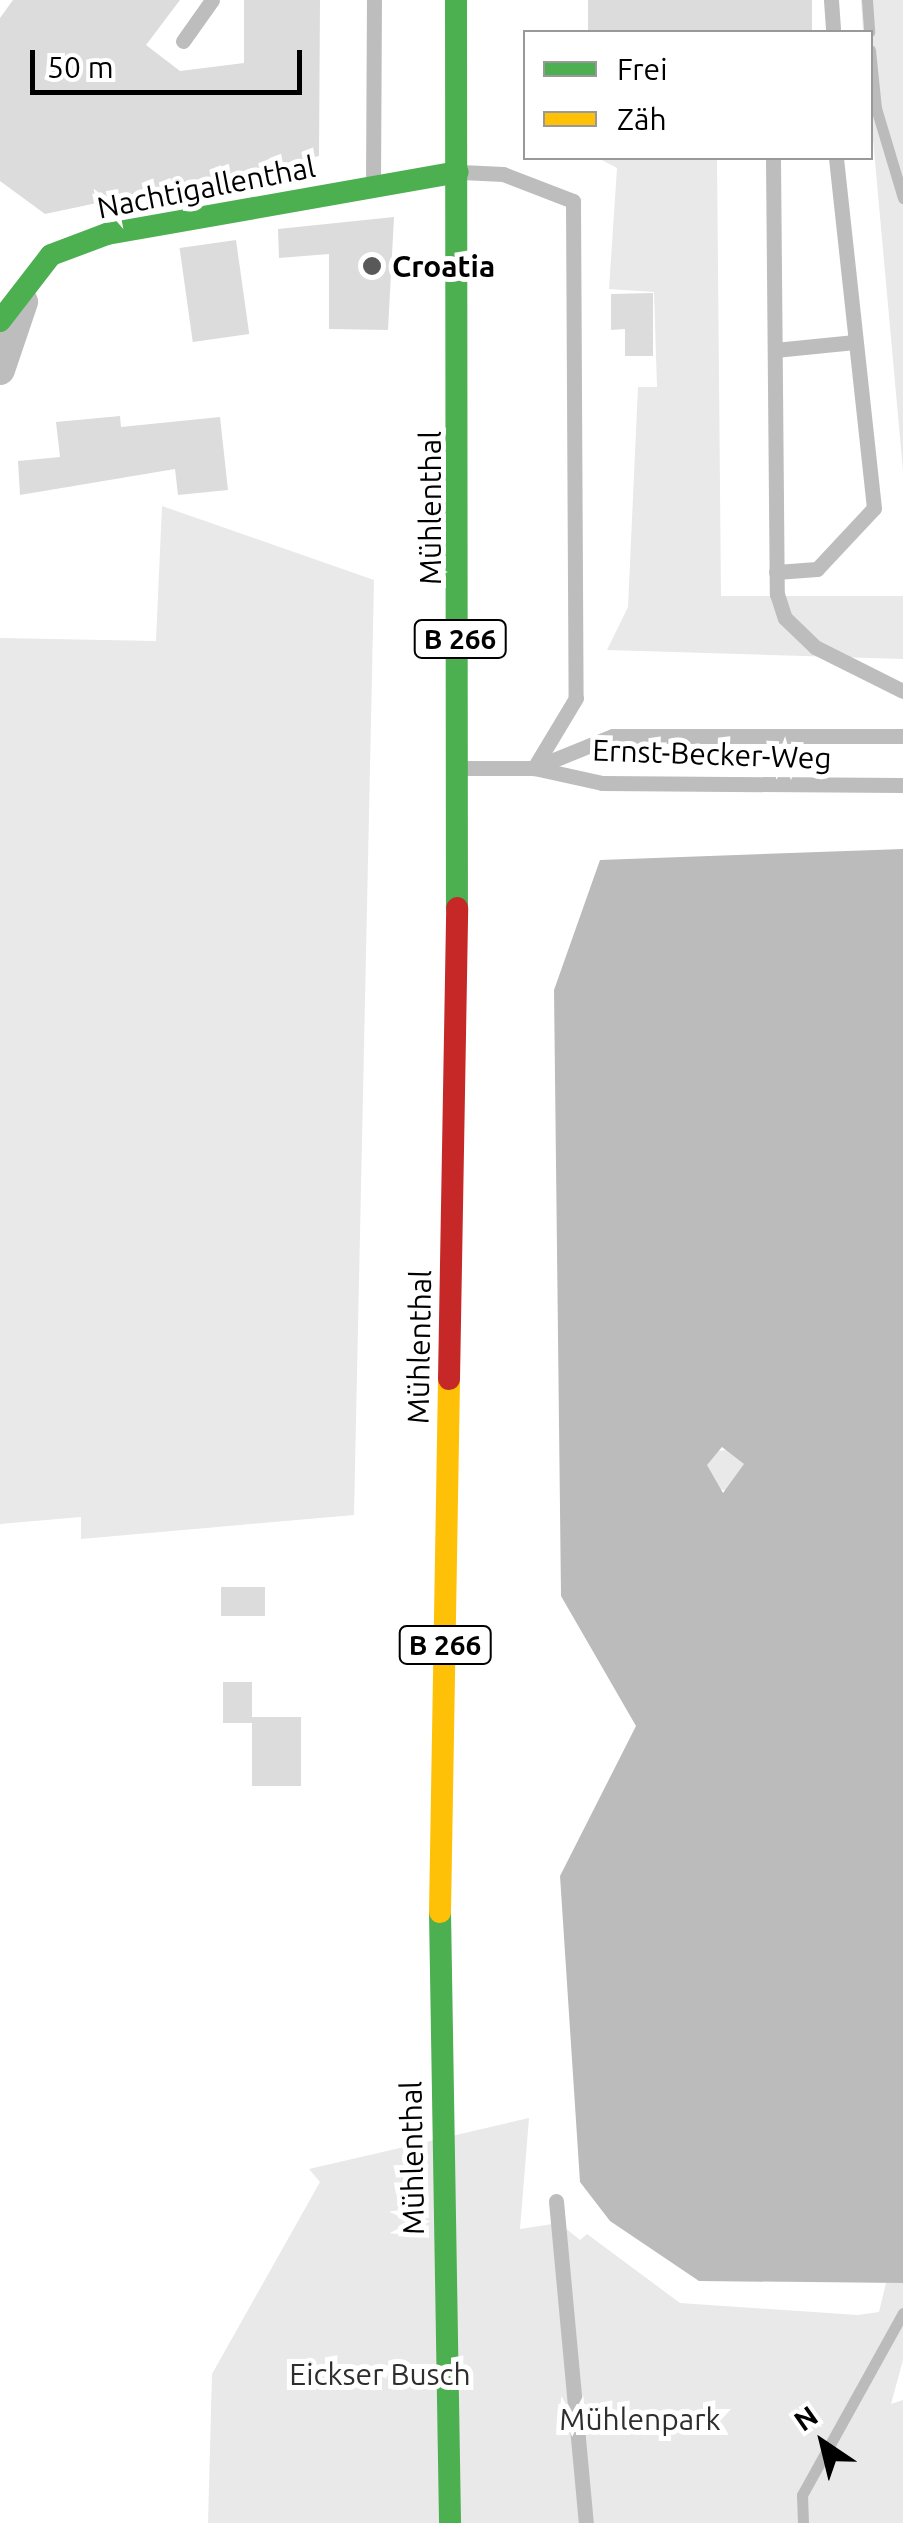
<!DOCTYPE html>
<html>
<head>
<meta charset="utf-8">
<style>
	body { margin:0 }
	#map { position:relative; width:903px; height:2523px; overflow:hidden; background:#fff; font-family:Ubuntu,sans-serif }
	div>[style] { position:absolute }
	.green>* { inset:0; background:#e9e9e9 }
	.round { border-radius:50% }
	.water>* { inset:0; background:#bbb }
	.stream>* { height:11px; margin:-5.5px; padding:0 5.5px; transform-origin:5.5px; border-radius:5.5px; background:#bbb }
	.building>* { inset:0; background:#dcdcdc; transform-origin:0 0 }
	.lane>* { height:15px; margin:-7.5px; padding:0 7.5px; transform-origin:7.5px; border-radius:7.5px; background:#bdbdbd }
	.street>* { height:30px; margin:-15px; padding:0 15px; transform-origin:15px; border-radius:15px; background:#bdbdbd }
	.fast>* { height:22px; margin:-11px; padding:0 11px; transform-origin:11px; border-radius:11px; background:#4caf50 }
	.slow>* { height:22px; margin:-11px; padding:0 11px; transform-origin:11px; border-radius:11px; background:#ffc107 }
	.jam>* { height:22px; margin:-11px; padding:0 11px; transform-origin:11px; border-radius:11px; background:#c62828 }
	.dots>* { width:28px; height:28px; translate:-50% -50%; box-sizing:border-box; border:5px solid #fff; border-radius:50% }
	span { translate:-50% -50%; white-space:nowrap; text-align:center; line-height:1.15; -webkit-text-stroke:10px #fff; paint-order:stroke }
	.shield-label span { padding:2px 8px; background:#fff; border:2px solid; border-radius:8px; -webkit-text-stroke-width:0 }
	.shield-label { font-size:28px; color:#000; font-weight:700 }
	.street-label { font-size:30px; color:#000 }
	.poi-label { font-size:30px; color:#000; font-weight:700 }
	.left { translate:0 -50%; text-align:left }
	.park-label { font-size:30px; color:#2e2e2e }
	.legend { position:absolute; left:523px; top:30px; width:350px; height:130px; box-sizing:border-box; background:#fff; border:2px solid #999; margin:0; padding:12px 18px; list-style:none; font-size:30px; color:#000 }
	.legend li { display:flex; align-items:center; gap:20px; height:50px }
	.legend b { width:50px; border:2px solid #999 }
	.north { position:absolute; left:773px; top:2393px; width:100px; height:100px; -webkit-text-stroke:8px #fff; paint-order:stroke; rotate:325deg; font-size:28px; font-weight:700; line-height:40px; text-align:center; color:#000 }
	.north::after { content:''; display:block; margin:auto; width:35px; height:45px; background:#000; clip-path:polygon(50% 0,100% 100%,50% 72%,0 100%) }
	.scale { position:absolute; left:30px; top:50px; width:272px; height:45px; box-sizing:border-box; border:5px solid #000; border-top:0; padding-left:12px; font-size:30px; line-height:35px; white-space:nowrap; color:#000; -webkit-text-stroke:8px #fff; paint-order:stroke }
</style>
</head>
<body>
<div id="map">
	<div class="green">
		<i style="clip-path:polygon(861px 0,903px 0,903px 471px,871px 117px,870px 32px,863px 32px)"></i>
		<i style="clip-path:polygon(598px 158px,717px 158px,721px 596px,903px 596px,903px 659px,607px 650px,628px 607px,638px 387px,657px 387px,654px 292px,609px 289px,617px 168px)"></i>
		<i style="clip-path:polygon(162px 506px,374px 580px,354px 1515px,81px 1539px,81px 1517px,0 1524px,0 638px,156px 641px)"></i>
		<i class="round" style="left:705px;top:1450px;width:40px;height:40px"></i>
		<i style="clip-path:polygon(529px 2118px,520px 2229px,559px 2223px,580px 2240px,587px 2234px,680px 2303px,858px 2315px,879px 2312px,886px 2283px,903px 2283px,903px 2360px,891px 2404px,903px 2400px,903px 2523px,208px 2523px,212px 2374px,320px 2182px,309px 2169px)"></i>
	</div>
	<div class="water">
		<i style="clip-path:polygon(evenodd,903px 849px,903px 2283px,699px 2281px,610px 2221px,580px 2182px,560px 1876px,636px 1726px,561px 1596px,554px 990px,600px 860px,903px 849px,722px 1447px,744px 1464px,723px 1493px,707px 1465px,722px 1447px)"></i>
	</div>
	<div class="stream">
		<i style="left:867px;top:0;width:32px;rotate:86deg"></i>
		<i style="left:870px;top:50px;width:58px;rotate:84.1deg"></i>
		<i style="left:876px;top:108px;width:94px;rotate:73.3deg"></i>
		<i style="left:803px;top:2523px;width:28px;rotate:-92deg"></i>
		<i style="left:802px;top:2495px;width:208px;rotate:-61deg"></i>
	</div>
	<div class="building">
		<i style="clip-path:polygon(13px 0,180px 0,146px 45px,180px 71px,244px 63px,244px 0,320px 0,319px 156px,45px 214px,0 181px,0 18px)"></i>
		<i style="left:588px;top:0;width:224px;height:32px"></i>
		<i style="clip-path:polygon(394px 217px,388px 330px,329px 329px,329px 254px,279px 258px,278px 229px)"></i>
		<i style="left:236px;top:240px;width:95px;height:57px;rotate:82deg"></i>
		<i style="clip-path:polygon(653px 293px,653px 356px,625px 356px,625px 329px,611px 330px,611px 294px)"></i>
		<i style="clip-path:polygon(120px 416px,121px 427px,220px 417px,228px 490px,178px 495px,175px 469px,20px 495px,18px 461px,60px 457px,56px 422px)"></i>
		<i style="left:265px;top:1587px;width:29px;height:44px;rotate:90deg"></i>
		<i style="left:252px;top:1682px;width:41px;height:29px;rotate:90deg"></i>
		<i style="left:252px;top:1717px;width:49px;height:69px"></i>
	</div>
	<div class="lane">
		<i style="left:831px;top:0;width:32px;rotate:86deg"></i>
		<i style="left:183px;top:41px;width:50px;rotate:-54.7deg"></i>
		<i style="left:773px;top:158px;width:436px;rotate:89.5deg"></i>
		<i style="left:777px;top:594px;width:25px;rotate:72deg"></i>
		<i style="left:785px;top:618px;width:42px;rotate:44deg"></i>
		<i style="left:815px;top:647px;width:98px;rotate:26.6deg"></i>
		<i style="left:461px;top:172px;width:42px;rotate:2.7deg"></i>
		<i style="left:503px;top:174px;width:75px;rotate:21.1deg"></i>
		<i style="left:573px;top:201px;width:497px;rotate:89.7deg"></i>
		<i style="left:576px;top:698px;width:82px;rotate:121deg"></i>
		<i style="left:373px;top:185px;width:185px;rotate:-89.7deg"></i>
		<i style="left:775px;top:350px;width:80px;rotate:-5.7deg"></i>
		<i style="left:776px;top:572px;width:41px;rotate:-4.2deg"></i>
		<i style="left:817px;top:569px;width:83px;rotate:-46.9deg"></i>
		<i style="left:874px;top:508px;width:352px;rotate:-96.2deg"></i>
		<i style="left:463px;top:768px;width:71px"></i>
		<i style="left:534px;top:768px;width:70px;rotate:12.4deg"></i>
		<i style="left:602px;top:783px;width:301px;rotate:0.4deg"></i>
		<i style="left:534px;top:768px;width:85px;rotate:-22.1deg"></i>
		<i style="left:613px;top:736px;width:290px"></i>
		<i style="left:556px;top:2201px;width:323px;rotate:84.7deg"></i>
	</div>
	<div class="street">
		<i style="left:0;top:370px;width:72px;rotate:-71.3deg"></i>
	</div>
	<div class="fast">
		<i style="left:456px;top:0;width:908px;rotate:89.94deg"></i>
		<i style="left:0;top:321px;width:83px;rotate:-52.3deg"></i>
		<i style="left:51px;top:255px;width:60px;rotate:-20.6deg"></i>
		<i style="left:107px;top:234px;width:356px;rotate:-10deg"></i>
		<i style="left:440px;top:1912px;width:611px;rotate:89.06deg"></i>
	</div>
	<div class="slow">
		<i style="left:440px;top:1912px;width:533px;rotate:-89.03deg"></i>
	</div>
	<div class="jam">
		<i style="left:449px;top:1379px;width:471px;rotate:-89deg"></i>
	</div>
	<div class="dots">
		<i style="left:372px;top:266px;background:#595959"></i>
	</div>
	<div class="shield-label">
		<span style="left:460px;top:639px">B 266</span>
		<span style="left:445px;top:1645px">B 266</span>
	</div>
	<div class="street-label">
		<span style="left:206px;top:187px;rotate:-11deg">Nachtigallenthal</span>
		<span style="left:430px;top:508px;rotate:-90deg">Mühlenthal</span>
		<span style="left:712px;top:754px;rotate:2deg">Ernst-Becker-Weg</span>
		<span style="left:419px;top:1347px;rotate:-89deg">Mühlenthal</span>
		<span style="left:412px;top:2158px;rotate:-91deg">Mühlenthal</span>
	</div>
	<div class="poi-label">
		<span class="left" style="left:392px;top:266px">Croatia</span>
	</div>
	<div class="park-label">
		<span style="left:380px;top:2374px">Eickser Busch</span>
		<span style="left:640px;top:2419px">Mühlenpark</span>
	</div>
	<ul class="legend">
	<li><b style="height:12px;background:#4caf50"></b>Frei</li>
	<li><b style="height:12px;background:#ffc107"></b>Zäh</li>
	</ul>
	<div class="north">N</div>
	<div class="scale">50 m</div>
</div>
</body>
</html>
